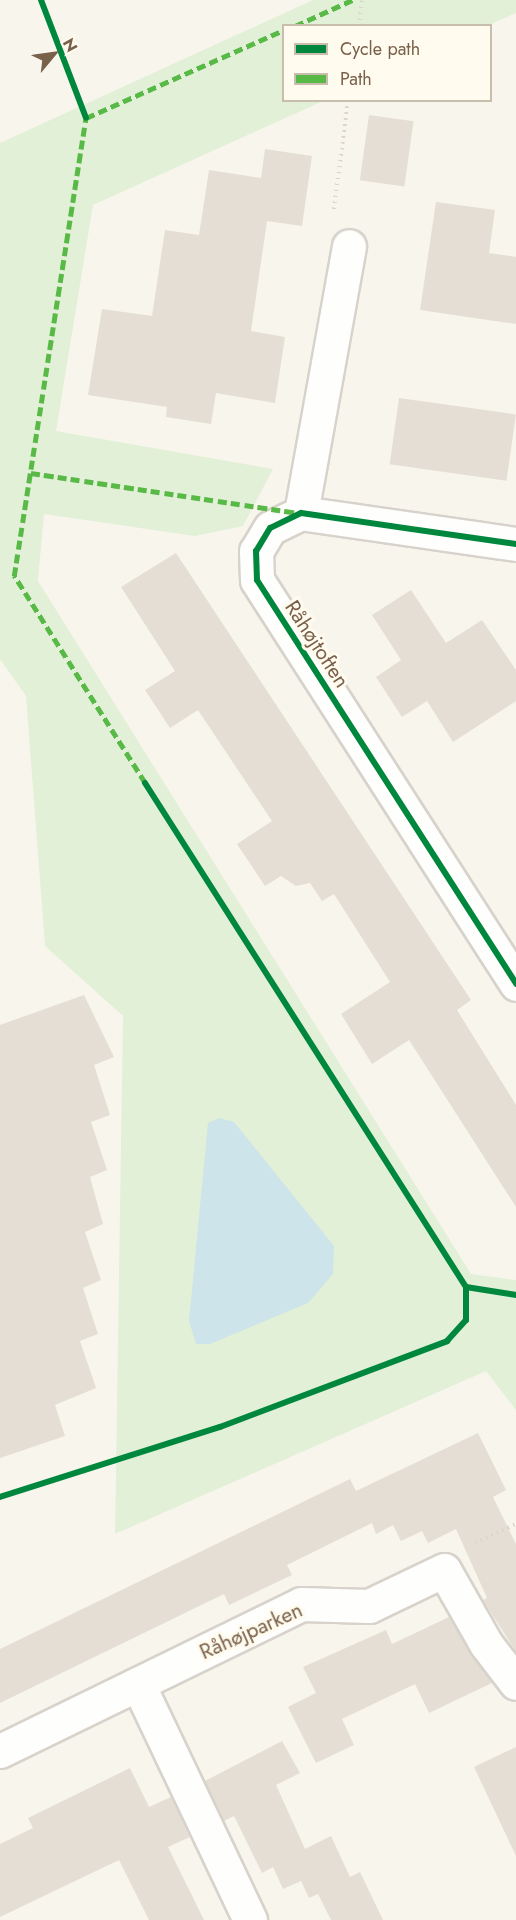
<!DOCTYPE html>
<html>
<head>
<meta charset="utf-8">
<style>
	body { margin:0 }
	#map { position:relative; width:516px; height:1920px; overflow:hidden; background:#f8f5ed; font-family:Jost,sans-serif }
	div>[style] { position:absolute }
	.green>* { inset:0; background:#e2f0d7 }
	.water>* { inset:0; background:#cde4ea }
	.building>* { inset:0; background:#e5ded4; transform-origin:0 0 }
	.path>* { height:4px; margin-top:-2px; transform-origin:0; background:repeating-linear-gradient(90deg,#dbd5ce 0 1.5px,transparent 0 6px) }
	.roads { filter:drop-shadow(2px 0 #d7d2cb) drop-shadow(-2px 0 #d7d2cb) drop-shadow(0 2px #d7d2cb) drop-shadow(0 -2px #d7d2cb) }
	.minor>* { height:33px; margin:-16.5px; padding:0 16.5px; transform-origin:16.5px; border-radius:16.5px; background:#fefefc }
	.quiet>* { height:4.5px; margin-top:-2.25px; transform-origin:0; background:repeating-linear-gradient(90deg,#58b947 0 9px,transparent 0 13.5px) }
	.cycleway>* { height:6px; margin:-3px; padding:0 3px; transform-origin:3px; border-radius:3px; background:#00873e }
	span { translate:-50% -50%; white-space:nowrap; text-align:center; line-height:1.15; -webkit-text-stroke:6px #fffbef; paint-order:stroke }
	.street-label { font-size:21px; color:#79604a }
	.legend { position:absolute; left:282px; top:24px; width:210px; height:78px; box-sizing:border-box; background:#fffbef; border:2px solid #c9bdad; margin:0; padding:8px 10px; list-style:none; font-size:18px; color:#79604a }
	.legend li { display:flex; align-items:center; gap:12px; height:30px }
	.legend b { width:30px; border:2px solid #c9bdad }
	.north { position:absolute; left:24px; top:24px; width:60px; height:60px; -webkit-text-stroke:4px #fffbef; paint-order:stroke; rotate:61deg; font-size:16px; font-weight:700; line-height:24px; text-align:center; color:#79604a }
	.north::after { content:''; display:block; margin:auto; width:21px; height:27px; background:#79604a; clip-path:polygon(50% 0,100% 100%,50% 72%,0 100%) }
</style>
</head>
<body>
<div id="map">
	<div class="green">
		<i style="clip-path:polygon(313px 0,516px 0,516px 13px,489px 25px,284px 26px,284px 100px,323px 101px,93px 205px,56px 431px,273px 469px,243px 526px,195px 536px,44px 514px,38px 581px,471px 1274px,516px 1280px,516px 1410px,486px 1371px,115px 1534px,123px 1016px,45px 946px,26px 696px,0 659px,0 143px)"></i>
	</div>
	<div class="water">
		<i style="clip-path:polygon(219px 1118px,234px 1122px,334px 1246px,333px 1274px,308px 1303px,210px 1344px,196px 1344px,189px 1321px,208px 1123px)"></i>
	</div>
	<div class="building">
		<i style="left:369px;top:115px;width:45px;height:66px;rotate:8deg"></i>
		<i style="clip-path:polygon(265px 149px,312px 156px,302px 226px,267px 221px,251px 331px,285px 337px,275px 403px,216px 393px,211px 424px,166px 417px,167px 407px,88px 395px,102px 309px,152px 316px,165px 230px,199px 235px,209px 170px,261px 178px)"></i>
		<i style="clip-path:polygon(436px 202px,495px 210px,489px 253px,516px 257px,516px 324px,420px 310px)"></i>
		<i style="left:399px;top:398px;width:118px;height:67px;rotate:8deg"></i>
		<i style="clip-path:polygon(176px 553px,471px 1000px,457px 1010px,516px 1105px,516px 1207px,409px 1040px,372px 1064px,341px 1014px,390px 982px,334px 894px,322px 901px,310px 883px,296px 886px,281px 876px,265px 886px,237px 844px,272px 821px,198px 710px,170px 728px,145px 690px,175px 671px,121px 587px)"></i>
		<i style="clip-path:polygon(411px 590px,446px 643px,482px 620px,516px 670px,516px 701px,453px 742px,427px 701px,402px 717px,376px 677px,401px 660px,372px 615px)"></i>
		<i style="clip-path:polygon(84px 995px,114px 1057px,94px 1065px,110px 1115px,91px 1122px,107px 1170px,90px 1177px,103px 1224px,85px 1232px,101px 1280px,83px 1288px,98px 1334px,80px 1341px,96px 1388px,55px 1405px,65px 1436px,0 1458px,0 1025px)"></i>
		<i style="clip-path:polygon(478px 1433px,506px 1490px,493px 1497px,516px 1544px,516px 1652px,483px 1600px,487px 1598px,456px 1529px,428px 1543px,422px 1531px,401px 1541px,393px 1525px,376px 1534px,372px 1523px,287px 1565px,292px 1575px,229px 1605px,224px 1594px,0 1703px,0 1649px,350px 1479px,356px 1491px)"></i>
		<i style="clip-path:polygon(449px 1617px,492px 1683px,429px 1713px,415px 1684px,342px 1719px,354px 1745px,316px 1763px,288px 1707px,316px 1693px,303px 1667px,386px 1630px,392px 1644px)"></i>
		<i style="clip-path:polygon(282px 1741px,300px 1773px,276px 1785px,305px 1849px,331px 1836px,350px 1877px,360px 1872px,383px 1920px,331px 1920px,318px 1894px,309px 1898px,301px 1881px,283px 1889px,273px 1867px,262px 1873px,234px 1816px,224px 1821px,205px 1781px)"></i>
		<i style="clip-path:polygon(516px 1747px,516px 1856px,474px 1767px)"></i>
		<i style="clip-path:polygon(130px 1768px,149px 1807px,171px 1797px,190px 1837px,168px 1847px,204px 1920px,149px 1920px,119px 1860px,0 1917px,0 1844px,33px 1828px,28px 1818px)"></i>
	</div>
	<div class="path">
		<i style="left:359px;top:26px;width:26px;rotate:-83deg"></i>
		<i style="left:334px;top:209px;width:110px;rotate:-82.7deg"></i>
		<i style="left:475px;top:1543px;width:45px;rotate:-24.9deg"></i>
	</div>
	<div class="roads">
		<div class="minor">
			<i style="left:301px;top:513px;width:271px;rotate:-79.8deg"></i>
			<i style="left:516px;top:544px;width:217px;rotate:-171.8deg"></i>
			<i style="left:301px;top:513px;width:34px;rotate:154deg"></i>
			<i style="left:270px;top:528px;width:27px;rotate:121deg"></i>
			<i style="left:256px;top:551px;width:29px;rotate:88deg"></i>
			<i style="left:257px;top:580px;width:480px;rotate:57.3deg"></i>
			<i style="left:138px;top:1684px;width:261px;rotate:64.6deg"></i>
			<i style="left:0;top:1751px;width:335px;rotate:-26deg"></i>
			<i style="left:301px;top:1604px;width:68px;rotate:1.7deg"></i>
			<i style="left:369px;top:1606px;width:83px;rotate:-25.6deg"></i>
			<i style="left:444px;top:1570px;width:85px;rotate:60.4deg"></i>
			<i style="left:486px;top:1644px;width:49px;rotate:52.4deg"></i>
		</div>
	</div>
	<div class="quiet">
		<i style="left:295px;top:26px;width:63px;rotate:-24.5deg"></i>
		<i style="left:31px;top:473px;width:270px;rotate:8.5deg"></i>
		<i style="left:145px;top:783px;width:245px;rotate:-122.3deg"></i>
		<i style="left:14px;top:576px;width:464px;rotate:-81.1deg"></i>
		<i style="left:86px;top:118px;width:217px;rotate:-24deg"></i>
	</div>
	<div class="cycleway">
		<i style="left:41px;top:0;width:126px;rotate:69.1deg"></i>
		<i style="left:516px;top:544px;width:217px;rotate:-171.8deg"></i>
		<i style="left:301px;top:513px;width:34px;rotate:154deg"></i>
		<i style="left:270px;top:528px;width:27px;rotate:121deg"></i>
		<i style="left:256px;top:551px;width:29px;rotate:88deg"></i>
		<i style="left:257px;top:580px;width:480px;rotate:57.3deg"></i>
		<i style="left:145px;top:783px;width:598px;rotate:57.51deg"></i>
		<i style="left:466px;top:1287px;width:51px;rotate:9.1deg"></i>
		<i style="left:0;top:1497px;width:231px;rotate:-17.7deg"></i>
		<i style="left:220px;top:1427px;width:243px;rotate:-20.7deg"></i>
		<i style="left:447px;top:1341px;width:28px;rotate:-48deg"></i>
		<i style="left:466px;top:1320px;width:33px;rotate:-90deg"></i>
	</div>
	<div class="street-label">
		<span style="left:317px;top:644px;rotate:57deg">Råhøjtoften</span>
		<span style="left:251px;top:1631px;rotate:-24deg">Råhøjparken</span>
	</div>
	<ul class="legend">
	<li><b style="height:8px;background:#00873e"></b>Cycle path</li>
	<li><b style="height:8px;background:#58b947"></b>Path</li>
	</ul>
	<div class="north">N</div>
</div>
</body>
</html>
